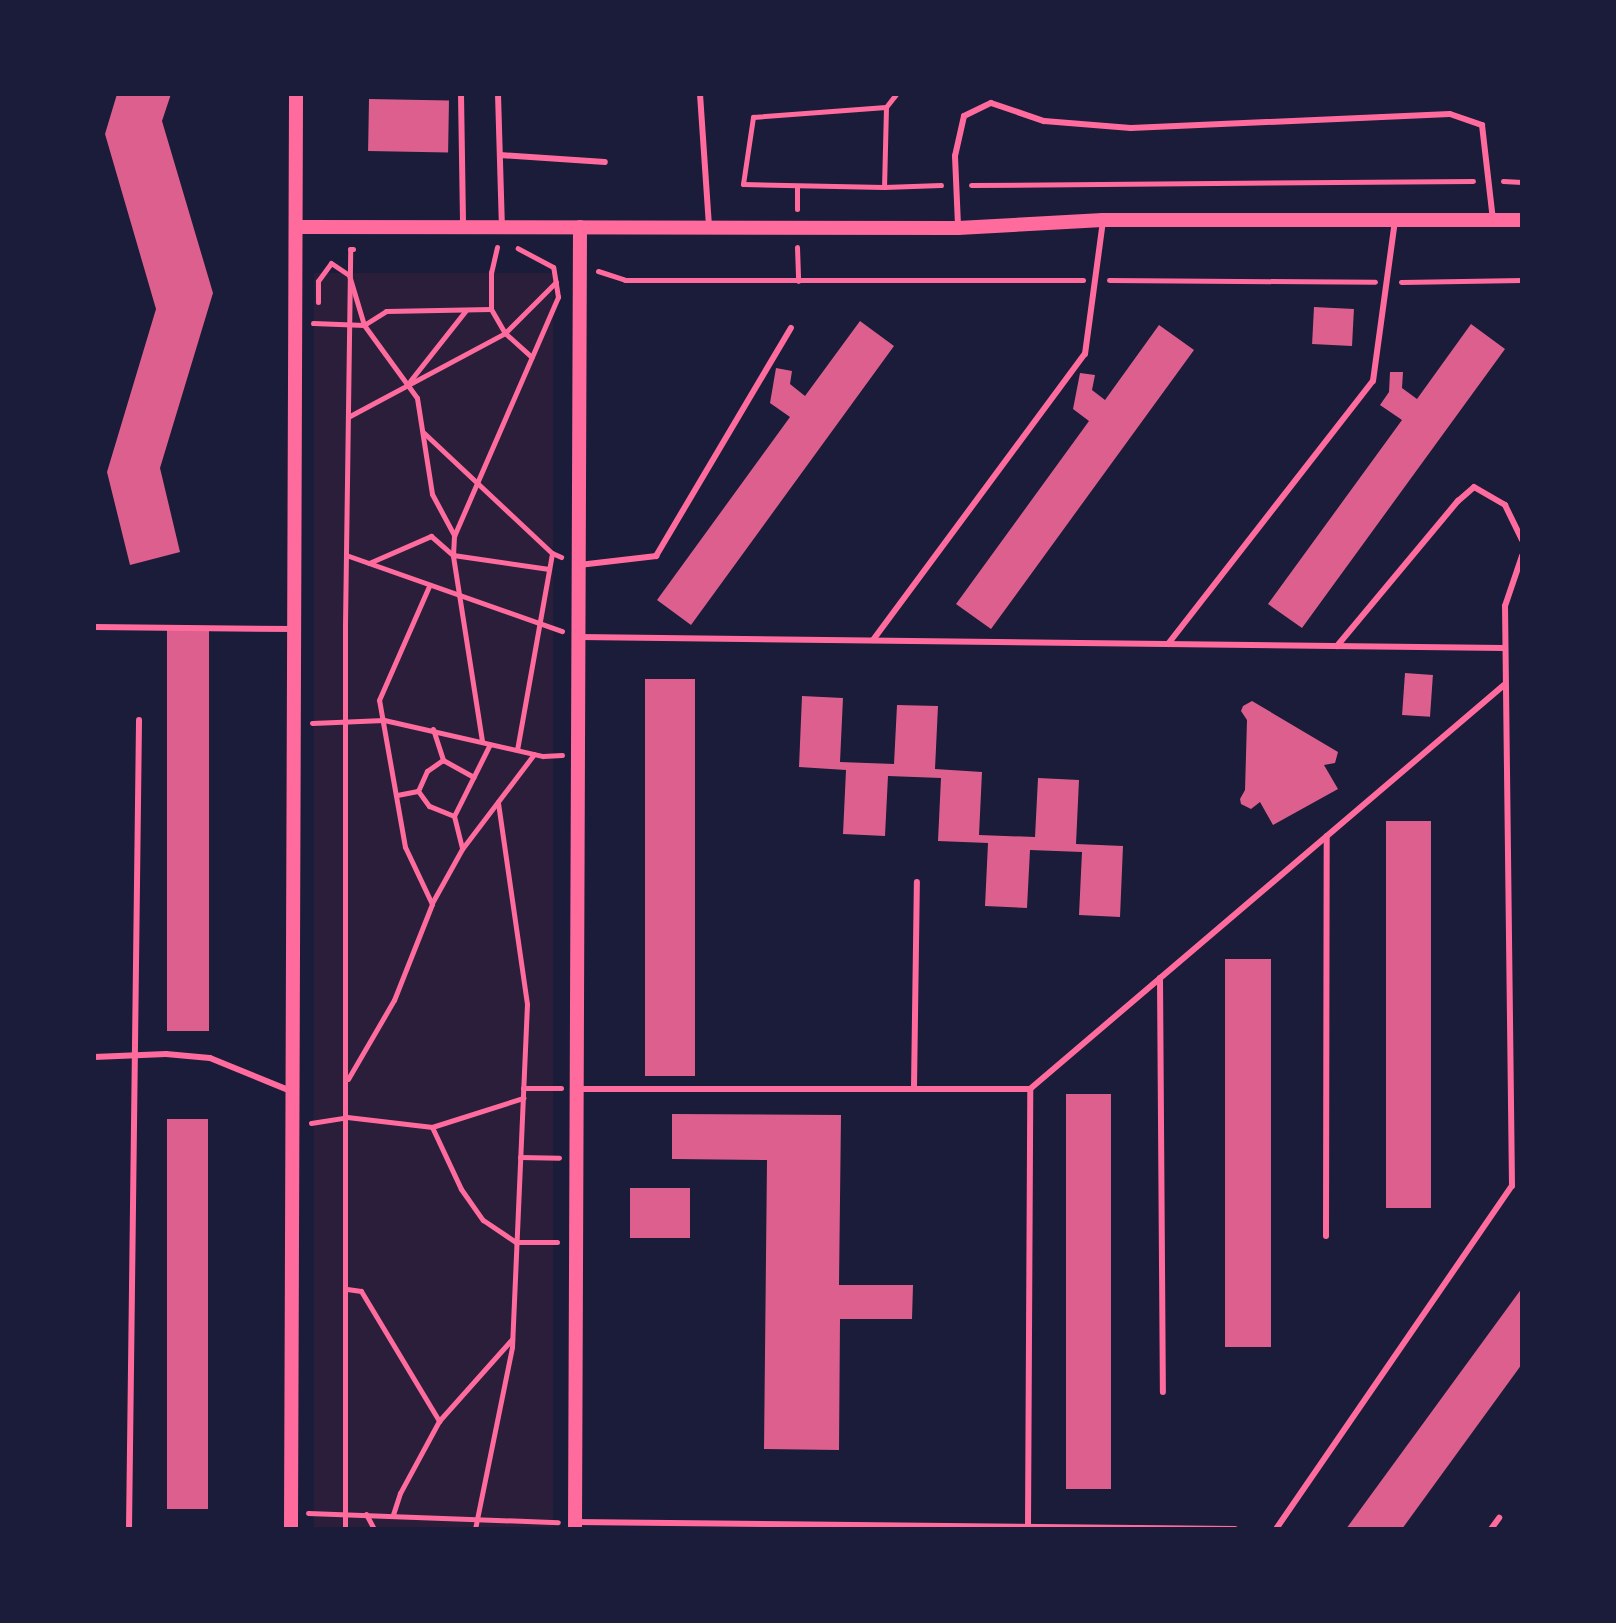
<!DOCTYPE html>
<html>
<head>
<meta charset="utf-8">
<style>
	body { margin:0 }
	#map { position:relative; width:1616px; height:1623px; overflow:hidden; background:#1b1b3a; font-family:"Fira Sans",sans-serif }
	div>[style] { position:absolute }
	.green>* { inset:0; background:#2a1e3b; transform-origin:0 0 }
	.building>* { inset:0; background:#dd5f8e; transform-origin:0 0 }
	.path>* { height:5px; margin:-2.5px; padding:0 2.5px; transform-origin:2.5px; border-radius:2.5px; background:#ff6b9d }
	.service>* { height:6px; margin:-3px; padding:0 3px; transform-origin:3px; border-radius:3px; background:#ff6b9d }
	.tertiary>* { height:14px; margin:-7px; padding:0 7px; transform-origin:7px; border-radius:7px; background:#ff6b9d }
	span { translate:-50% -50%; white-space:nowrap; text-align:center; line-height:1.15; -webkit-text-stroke:7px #1b1b3a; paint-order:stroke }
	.frame { position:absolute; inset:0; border:96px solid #1b1b3a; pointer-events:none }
</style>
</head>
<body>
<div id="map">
	<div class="green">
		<i style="left:553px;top:273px;width:1256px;height:239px;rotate:90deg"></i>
	</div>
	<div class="building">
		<i style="clip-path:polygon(117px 94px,171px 94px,162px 121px,213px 293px,160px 468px,180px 552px,130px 565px,107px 472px,156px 309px,105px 134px)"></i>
		<i style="left:369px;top:99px;width:80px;height:52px;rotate:1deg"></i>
		<i style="left:1314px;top:307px;width:40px;height:37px;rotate:3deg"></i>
		<i style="clip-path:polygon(860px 321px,894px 346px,691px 625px,657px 600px,790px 417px,770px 403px,776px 368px,792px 371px,790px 384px,805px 396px)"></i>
		<i style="clip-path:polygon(1471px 324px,1505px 349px,1302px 628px,1268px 604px,1402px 420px,1380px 405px,1389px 392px,1390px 372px,1403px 372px,1402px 388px,1417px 399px)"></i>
		<i style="clip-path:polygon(1159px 325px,1194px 350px,991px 629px,956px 604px,1089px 421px,1073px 409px,1080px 373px,1095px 375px,1092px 390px,1105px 400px)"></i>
		<i style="left:167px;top:630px;width:42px;height:401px"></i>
		<i style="left:1405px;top:673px;width:28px;height:42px;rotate:4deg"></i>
		<i style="left:645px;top:679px;width:50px;height:397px"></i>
		<i style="clip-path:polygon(802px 696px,843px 698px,840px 762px,894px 764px,897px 705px,938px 706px,935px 769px,982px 772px,979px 835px,1035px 837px,1038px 778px,1079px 780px,1076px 844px,1123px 846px,1120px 917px,1079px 915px,1082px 852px,1030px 850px,1027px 908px,985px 906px,988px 843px,938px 841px,941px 778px,888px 776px,885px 836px,843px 834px,846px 770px,799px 767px)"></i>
		<i style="clip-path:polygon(1252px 701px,1338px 752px,1335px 763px,1324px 765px,1338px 789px,1273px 825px,1260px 802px,1251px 809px,1241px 804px,1240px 799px,1245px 790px,1247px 720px,1241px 711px,1243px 706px)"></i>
		<i style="left:1386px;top:821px;width:45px;height:387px"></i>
		<i style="left:1225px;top:959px;width:46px;height:388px"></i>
		<i style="left:1066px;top:1094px;width:45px;height:395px"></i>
		<i style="clip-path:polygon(672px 1114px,841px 1115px,839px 1285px,913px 1285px,912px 1319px,840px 1319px,839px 1450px,764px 1449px,767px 1160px,672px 1159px)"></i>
		<i style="left:167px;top:1119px;width:41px;height:390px"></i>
		<i style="left:630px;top:1188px;width:60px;height:50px"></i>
		<i style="clip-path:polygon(1522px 1288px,1522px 1364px,1402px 1529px,1346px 1529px)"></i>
	</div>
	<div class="path">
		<i style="left:886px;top:107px;width:80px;rotate:91.4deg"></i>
		<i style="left:884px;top:187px;width:141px;rotate:-178.8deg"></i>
		<i style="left:743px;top:184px;width:68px;rotate:-81.5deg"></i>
		<i style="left:753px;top:117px;width:133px;rotate:-4.3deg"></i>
		<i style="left:886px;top:107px;width:16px;rotate:-52deg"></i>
		<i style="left:1503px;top:181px;width:19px;rotate:3deg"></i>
		<i style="left:971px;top:185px;width:502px;rotate:-0.46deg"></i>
		<i style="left:884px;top:187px;width:57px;rotate:-2deg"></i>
		<i style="left:797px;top:209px;width:23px;rotate:-90deg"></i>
		<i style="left:497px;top:247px;width:26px;rotate:103deg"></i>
		<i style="left:491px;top:272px;width:37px;rotate:90deg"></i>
		<i style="left:491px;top:309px;width:28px;rotate:60deg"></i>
		<i style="left:505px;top:333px;width:36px;rotate:42deg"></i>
		<i style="left:797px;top:247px;width:34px;rotate:88deg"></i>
		<i style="left:598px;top:271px;width:28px;rotate:18deg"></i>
		<i style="left:625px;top:280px;width:458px"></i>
		<i style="left:1109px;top:280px;width:266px;rotate:0.4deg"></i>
		<i style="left:1401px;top:282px;width:121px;rotate:-0.9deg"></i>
		<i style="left:318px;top:302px;width:21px;rotate:-90deg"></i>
		<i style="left:318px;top:281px;width:22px;rotate:-54deg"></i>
		<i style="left:331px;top:263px;width:22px;rotate:34deg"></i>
		<i style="left:349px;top:275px;width:52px;rotate:73.3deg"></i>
		<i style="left:364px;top:325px;width:90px;rotate:54deg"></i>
		<i style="left:417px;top:398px;width:97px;rotate:81.1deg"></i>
		<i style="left:432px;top:494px;width:47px;rotate:61.8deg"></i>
		<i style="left:313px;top:323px;width:51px;rotate:2.2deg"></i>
		<i style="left:364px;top:325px;width:26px;rotate:-32deg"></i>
		<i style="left:386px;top:311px;width:105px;rotate:-1.1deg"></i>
		<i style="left:410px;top:381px;width:90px;rotate:-51.7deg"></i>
		<i style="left:348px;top:417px;width:178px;rotate:-28.1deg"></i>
		<i style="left:505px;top:333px;width:72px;rotate:-45deg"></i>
		<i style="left:424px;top:433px;width:175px;rotate:43.2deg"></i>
		<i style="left:552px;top:553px;width:10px;rotate:24deg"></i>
		<i style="left:346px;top:555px;width:229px;rotate:19.4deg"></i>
		<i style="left:369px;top:563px;width:68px;rotate:-23.5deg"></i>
		<i style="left:431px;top:536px;width:29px;rotate:41deg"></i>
		<i style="left:453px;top:555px;width:97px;rotate:8.3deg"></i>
		<i style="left:312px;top:723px;width:72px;rotate:-2.4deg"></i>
		<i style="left:384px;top:720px;width:163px;rotate:12.8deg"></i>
		<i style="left:543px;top:756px;width:19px;rotate:-3deg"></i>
		<i style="left:433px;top:729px;width:33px;rotate:72deg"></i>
		<i style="left:482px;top:741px;width:188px;rotate:-98.9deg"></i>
		<i style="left:453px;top:555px;width:19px;rotate:-87deg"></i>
		<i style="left:454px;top:536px;width:261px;rotate:-66.5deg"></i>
		<i style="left:558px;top:297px;width:30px;rotate:-99deg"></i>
		<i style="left:553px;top:267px;width:40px;rotate:-152deg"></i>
		<i style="left:517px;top:750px;width:200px;rotate:-79.9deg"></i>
		<i style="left:397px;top:795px;width:21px;rotate:-11deg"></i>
		<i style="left:454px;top:816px;width:27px;rotate:-158deg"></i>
		<i style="left:429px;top:806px;width:19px;rotate:-126deg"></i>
		<i style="left:418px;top:791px;width:22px;rotate:-66deg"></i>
		<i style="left:427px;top:771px;width:19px;rotate:-35deg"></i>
		<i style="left:443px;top:760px;width:35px;rotate:29deg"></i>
		<i style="left:462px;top:848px;width:33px;rotate:-104deg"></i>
		<i style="left:454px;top:816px;width:80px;rotate:-63.4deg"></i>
		<i style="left:432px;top:903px;width:62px;rotate:-60.9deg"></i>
		<i style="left:462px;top:849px;width:119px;rotate:-52.8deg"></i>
		<i style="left:348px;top:1079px;width:91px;rotate:-59.8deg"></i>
		<i style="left:394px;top:1000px;width:103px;rotate:-68.4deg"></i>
		<i style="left:432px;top:904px;width:63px;rotate:-115.3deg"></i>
		<i style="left:405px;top:847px;width:149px;rotate:-100deg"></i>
		<i style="left:379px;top:700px;width:124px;rotate:-66.3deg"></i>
		<i style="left:523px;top:1088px;width:38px"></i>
		<i style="left:311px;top:1123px;width:36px;rotate:-9deg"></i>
		<i style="left:347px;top:1117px;width:86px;rotate:6.7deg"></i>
		<i style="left:432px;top:1127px;width:96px;rotate:-17.7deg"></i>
		<i style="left:432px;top:1127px;width:68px;rotate:64.9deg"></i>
		<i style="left:461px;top:1189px;width:38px;rotate:55deg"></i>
		<i style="left:483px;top:1220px;width:40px;rotate:34deg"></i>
		<i style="left:516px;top:1242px;width:41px"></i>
		<i style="left:520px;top:1157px;width:39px;rotate:1deg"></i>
		<i style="left:347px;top:1289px;width:14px;rotate:8deg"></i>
		<i style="left:361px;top:1291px;width:152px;rotate:59deg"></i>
		<i style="left:439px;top:1421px;width:82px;rotate:118.4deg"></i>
		<i style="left:400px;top:1493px;width:23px;rotate:108deg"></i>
		<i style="left:439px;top:1421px;width:110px;rotate:-48.3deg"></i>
		<i style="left:308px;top:1513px;width:250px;rotate:2.1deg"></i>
		<i style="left:366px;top:1514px;width:17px;rotate:62deg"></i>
		<i style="left:345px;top:1529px;width:904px;rotate:-90deg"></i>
		<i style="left:345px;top:625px;width:376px;rotate:-89.2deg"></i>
		<i style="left:350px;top:249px;width:3px"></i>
		<i style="left:475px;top:1529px;width:186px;rotate:-78.5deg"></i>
		<i style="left:512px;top:1347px;width:343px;rotate:-87.5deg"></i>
		<i style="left:527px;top:1004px;width:204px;rotate:-98.2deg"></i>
	</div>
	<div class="service">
		<i style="left:461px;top:94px;width:133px;rotate:89.1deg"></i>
		<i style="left:498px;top:94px;width:133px;rotate:88.3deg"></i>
		<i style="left:700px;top:94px;width:132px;rotate:86.1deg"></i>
		<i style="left:500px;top:155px;width:105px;rotate:3.8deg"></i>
		<i style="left:958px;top:225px;width:69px;rotate:-92.5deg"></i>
		<i style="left:955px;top:156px;width:41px;rotate:-77.3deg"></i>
		<i style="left:964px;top:116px;width:30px;rotate:-26deg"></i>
		<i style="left:991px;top:103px;width:56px;rotate:18.8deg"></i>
		<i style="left:1044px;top:121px;width:87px;rotate:4.6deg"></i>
		<i style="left:1131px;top:128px;width:319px;rotate:-2.5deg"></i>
		<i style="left:1450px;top:114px;width:34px;rotate:19deg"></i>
		<i style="left:1482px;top:125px;width:96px;rotate:83.4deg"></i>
		<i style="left:579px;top:565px;width:78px;rotate:-6.7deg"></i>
		<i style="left:656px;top:556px;width:265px;rotate:-59.4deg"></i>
		<i style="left:94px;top:627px;width:200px;rotate:0.6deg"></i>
		<i style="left:580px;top:637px;width:924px;rotate:0.68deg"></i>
		<i style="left:873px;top:640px;width:356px;rotate:-53.5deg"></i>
		<i style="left:1085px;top:354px;width:135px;rotate:-82.3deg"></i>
		<i style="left:1168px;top:644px;width:333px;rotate:-52.1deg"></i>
		<i style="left:1373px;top:381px;width:162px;rotate:-82.2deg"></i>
		<i style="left:1337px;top:646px;width:189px;rotate:-50.2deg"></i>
		<i style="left:1458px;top:501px;width:21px;rotate:-41deg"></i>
		<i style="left:1474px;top:487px;width:36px;rotate:30deg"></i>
		<i style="left:1505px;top:505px;width:39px;rotate:64deg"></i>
		<i style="left:1160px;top:978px;width:414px;rotate:89.6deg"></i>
		<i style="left:94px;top:1057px;width:72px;rotate:-2.4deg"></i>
		<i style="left:166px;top:1054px;width:44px;rotate:5.2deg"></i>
		<i style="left:210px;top:1058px;width:87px;rotate:22.2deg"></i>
		<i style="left:914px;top:1088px;width:206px;rotate:-89.2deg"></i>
		<i style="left:577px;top:1089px;width:453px"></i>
		<i style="left:1030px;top:1089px;width:623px;rotate:-40.44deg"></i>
		<i style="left:1326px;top:1236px;width:400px;rotate:-89.9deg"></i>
		<i style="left:575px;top:1522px;width:660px;rotate:0.61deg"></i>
		<i style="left:1028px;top:1527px;width:438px;rotate:-89.7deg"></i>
		<i style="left:129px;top:1529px;width:809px;rotate:-89.29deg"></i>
		<i style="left:1276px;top:1529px;width:416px;rotate:-55.5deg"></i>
		<i style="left:1512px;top:1186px;width:580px;rotate:-90.69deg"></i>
		<i style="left:1505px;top:606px;width:53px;rotate:-71.2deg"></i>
		<i style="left:1491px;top:1529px;width:14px;rotate:-54deg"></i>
	</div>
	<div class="tertiary">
		<i style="left:296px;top:227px;width:662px;rotate:0.09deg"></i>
		<i style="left:958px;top:228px;width:145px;rotate:-3.2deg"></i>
		<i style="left:1103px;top:220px;width:419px"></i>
		<i style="left:291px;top:1529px;width:1435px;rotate:-89.8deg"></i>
		<i style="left:575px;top:1529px;width:1302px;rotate:-89.78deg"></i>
	</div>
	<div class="frame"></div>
</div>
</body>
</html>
